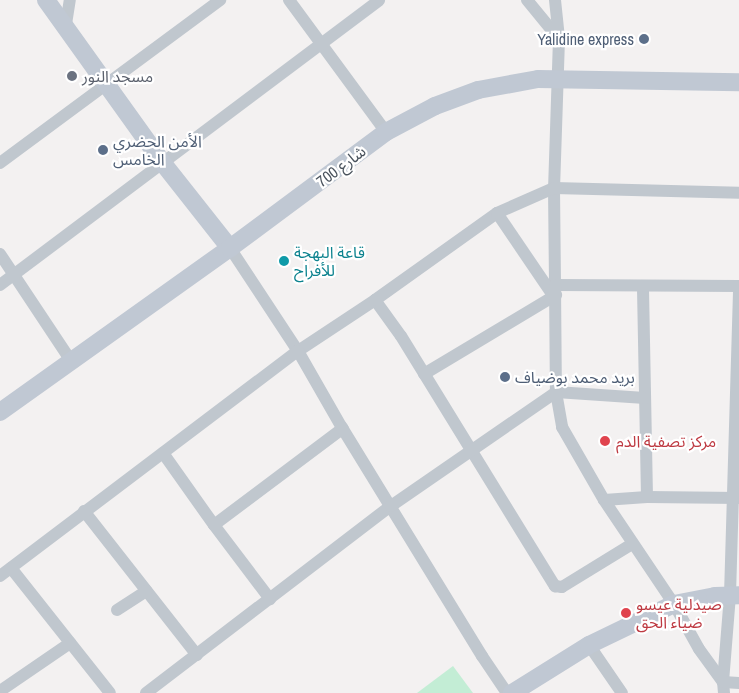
<!DOCTYPE html>
<html>
<head>
<meta charset="utf-8">
<style>
	body { margin:0 }
	#map { position:relative; width:739px; height:693px; overflow:hidden; background:#f3f1f1; font-family:"Archivo Narrow","Noto Sans Arabic",sans-serif }
	div>[style] { position:absolute }
	.green>* { inset:0; background:#c3edd5 }
	.street>* { height:12px; margin:-6px; padding:0 6px; transform-origin:6px; border-radius:6px; background:#c0c7ce }
	.secondary>* { height:18px; margin:-9px; padding:0 9px; transform-origin:9px; border-radius:9px; background:#c0c8d3 }
	.dots>* { width:14px; height:14px; translate:-50% -50%; box-sizing:border-box; border:2px solid #fff; border-radius:50% }
	span { translate:-50% -50%; white-space:nowrap; text-align:center; line-height:1.15; -webkit-text-stroke:4.5px #fff; paint-order:stroke }
	.service-label { font-size:16px; color:#4e5e75 }
	.right { translate:-100% -50%; text-align:right }
	.left { translate:0 -50%; text-align:left }
	.worship-label { font-size:16px; color:#5b616d }
	.street-label { font-size:16px; color:#4a535d }
	.culture-label { font-size:16px; color:#0d838f }
	.health-label { font-size:16px; color:#be3a42 }
</style>
</head>
<body>
<div id="map">
	<div class="green">
		<i style="clip-path:polygon(453px 666px,473px 693px,417px 693px)"></i>
	</div>
	<div class="street">
		<i style="left:289px;top:0;width:164px;rotate:53.7deg"></i>
		<i style="left:527px;top:0;width:50px;rotate:50.6deg"></i>
		<i style="left:555px;top:0;width:39px;rotate:84deg"></i>
		<i style="left:559px;top:39px;width:149px;rotate:91.9deg"></i>
		<i style="left:554px;top:188px;width:97px;rotate:89.4deg"></i>
		<i style="left:66px;top:24px;width:24px;rotate:-81deg"></i>
		<i style="left:0;top:163px;width:274px;rotate:-36.5deg"></i>
		<i style="left:497px;top:213px;width:102px;rotate:55.8deg"></i>
		<i style="left:230px;top:248px;width:123px;rotate:56.6deg"></i>
		<i style="left:298px;top:351px;width:92px;rotate:-33.5deg"></i>
		<i style="left:375px;top:300px;width:44px;rotate:54.2deg"></i>
		<i style="left:401px;top:336px;width:294px;rotate:58.4deg"></i>
		<i style="left:555px;top:586px;width:7px;rotate:8deg"></i>
		<i style="left:562px;top:587px;width:82px;rotate:-31.6deg"></i>
		<i style="left:0;top:254px;width:128px;rotate:56.4deg"></i>
		<i style="left:0;top:285px;width:474px;rotate:-36.9deg"></i>
		<i style="left:375px;top:300px;width:150px;rotate:-35.5deg"></i>
		<i style="left:497px;top:213px;width:62px;rotate:-23.7deg"></i>
		<i style="left:554px;top:188px;width:185px;rotate:1.5deg"></i>
		<i style="left:424px;top:374px;width:154px;rotate:-30.9deg"></i>
		<i style="left:163px;top:453px;width:88px;rotate:54.7deg"></i>
		<i style="left:214px;top:525px;width:93px;rotate:52.9deg"></i>
		<i style="left:647px;top:497px;width:92px;rotate:0.6deg"></i>
		<i style="left:604px;top:500px;width:43px;rotate:-4deg"></i>
		<i style="left:647px;top:497px;width:210px;rotate:-91.1deg"></i>
		<i style="left:84px;top:511px;width:183px;rotate:51.9deg"></i>
		<i style="left:214px;top:525px;width:161px;rotate:-36.9deg"></i>
		<i style="left:11px;top:568px;width:159px;rotate:51.6deg"></i>
		<i style="left:0;top:576px;width:373px;rotate:-37.1deg"></i>
		<i style="left:298px;top:351px;width:86px;rotate:60.2deg"></i>
		<i style="left:341px;top:426px;width:270px;rotate:58.5deg"></i>
		<i style="left:482px;top:656px;width:45px;rotate:56deg"></i>
		<i style="left:117px;top:610px;width:35px;rotate:-33deg"></i>
		<i style="left:589px;top:645px;width:58px;rotate:55.5deg"></i>
		<i style="left:0;top:691px;width:85px;rotate:-34.4deg"></i>
		<i style="left:146px;top:693px;width:308px;rotate:-37.4deg"></i>
		<i style="left:391px;top:506px;width:201px;rotate:-34.6deg"></i>
		<i style="left:556px;top:392px;width:89px;rotate:3.9deg"></i>
		<i style="left:724px;top:693px;width:11px;rotate:-95deg"></i>
		<i style="left:723px;top:682px;width:87px;rotate:-85.4deg"></i>
		<i style="left:730px;top:595px;width:309px;rotate:-88.3deg"></i>
		<i style="left:739px;top:286px;width:184px;rotate:-179.7deg"></i>
		<i style="left:555px;top:285px;width:107px;rotate:89.5deg"></i>
		<i style="left:556px;top:392px;width:36px;rotate:80deg"></i>
		<i style="left:562px;top:427px;width:84px;rotate:60.1deg"></i>
		<i style="left:604px;top:500px;width:125px;rotate:56.1deg"></i>
		<i style="left:674px;top:604px;width:51px;rotate:60.9deg"></i>
		<i style="left:699px;top:649px;width:41px;rotate:54deg"></i>
		<i style="left:723px;top:682px;width:16px;rotate:4deg"></i>
	</div>
	<div class="secondary">
		<i style="left:46px;top:0;width:199px;rotate:54.4deg"></i>
		<i style="left:162px;top:162px;width:110px;rotate:51.7deg"></i>
		<i style="left:0;top:412px;width:282px;rotate:-35.5deg"></i>
		<i style="left:230px;top:248px;width:194px;rotate:-36.6deg"></i>
		<i style="left:386px;top:132px;width:55px;rotate:-28deg"></i>
		<i style="left:435px;top:106px;width:46px;rotate:-20.4deg"></i>
		<i style="left:478px;top:90px;width:61px;rotate:-10.4deg"></i>
		<i style="left:538px;top:79px;width:201px;rotate:0.9deg"></i>
		<i style="left:512px;top:693px;width:91px;rotate:-31.9deg"></i>
		<i style="left:589px;top:645px;width:94px;rotate:-25.8deg"></i>
		<i style="left:674px;top:604px;width:42px;rotate:-11deg"></i>
		<i style="left:715px;top:596px;width:24px;rotate:-2deg"></i>
	</div>
	<div class="dots">
		<i style="left:644px;top:39px;background:#5c6f8a"></i>
		<i style="left:72px;top:76px;background:#6b7280"></i>
		<i style="left:103px;top:150px;background:#5c6f8a"></i>
		<i style="left:284px;top:261px;background:#0f9aa8"></i>
		<i style="left:505px;top:377px;background:#5c6f8a"></i>
		<i style="left:605px;top:441px;background:#e0444e"></i>
		<i style="left:626px;top:613px;background:#e0444e"></i>
	</div>
	<div class="service-label">
		<span class="right" style="left:634px;top:39px">Yalidine express</span>
		<span class="left" style="left:113px;top:150px">الأمن الحضري<br>الخامس</span>
		<span class="left" style="left:515px;top:377px">بريد محمد بوضياف</span>
	</div>
	<div class="worship-label">
		<span class="left" style="left:82px;top:76px">مسجد النور</span>
	</div>
	<div class="street-label">
		<span style="left:341px;top:166px;rotate:-37deg">شارع 700</span>
	</div>
	<div class="culture-label">
		<span class="left" style="left:294px;top:261px">قاعة البهجة<br>للأفراح</span>
	</div>
	<div class="health-label">
		<span class="left" style="left:616px;top:441px">مركز تصفية الدم</span>
		<span class="left" style="left:636px;top:613px">صيدلية عيسو<br>ضياء الحق</span>
	</div>
</div>
</body>
</html>
